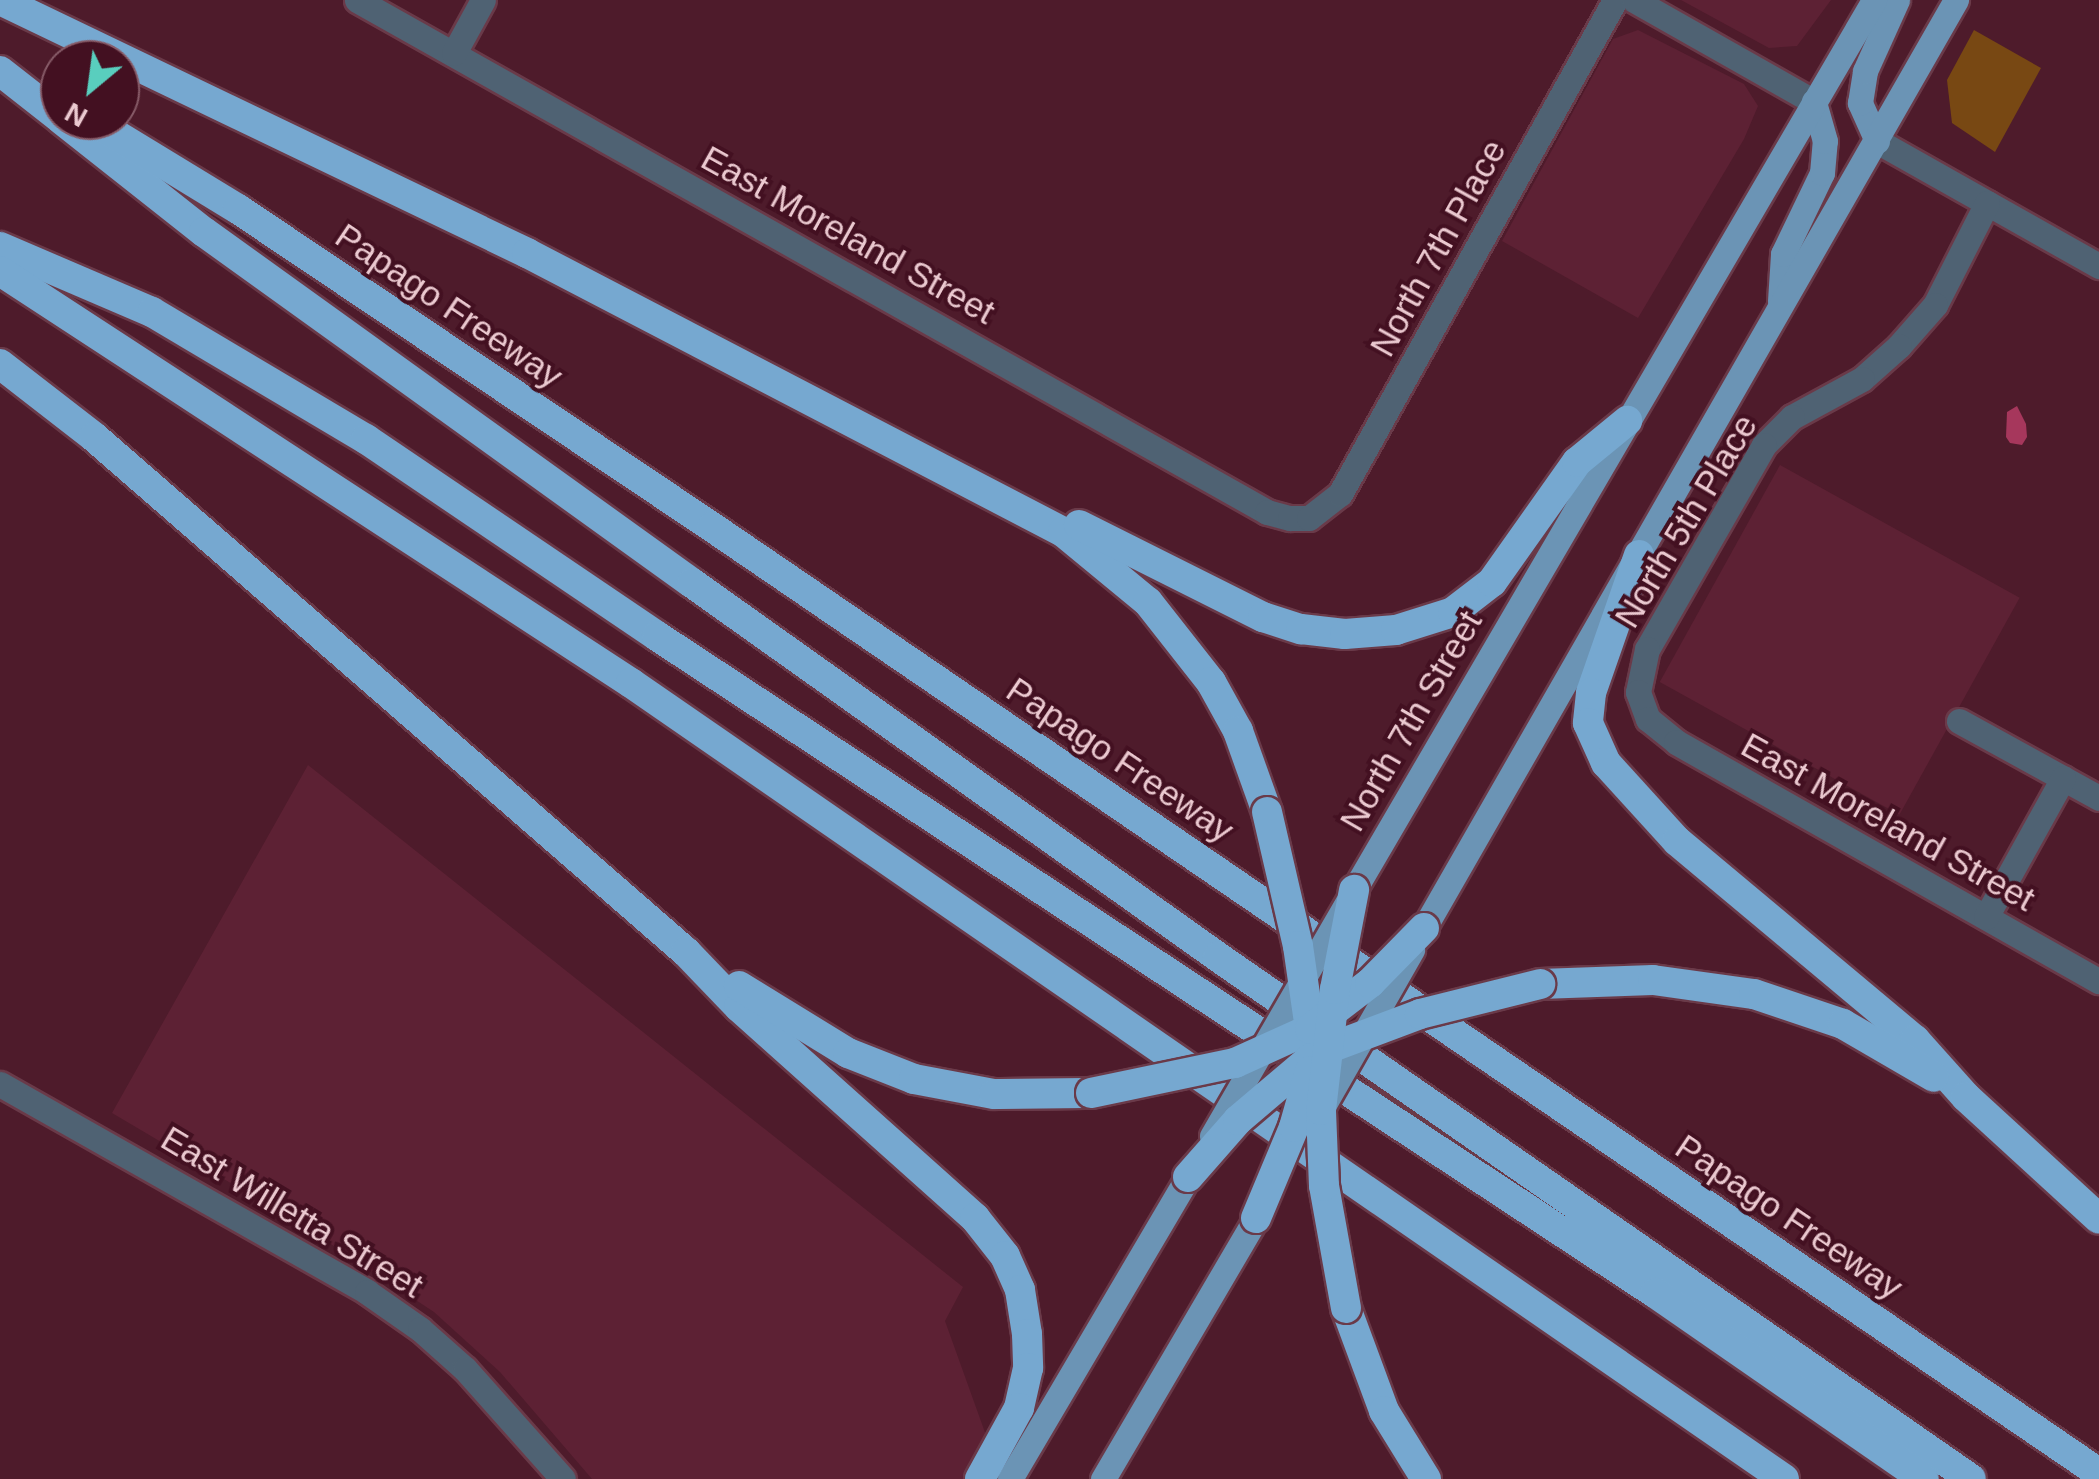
<!DOCTYPE html>
<html>
<head>
<meta charset="utf-8">
<style>
	body { margin:0 }
	#map { position:relative; width:2099px; height:1479px; overflow:hidden; background:#4e1b2b; font-family:Arial,sans-serif }
	div>[style] { position:absolute }
	.built>* { inset:0; background:#5d2134; transform-origin:0 0 }
	.green>* { inset:0; background:#784813 }
	.water>* { inset:0; background:#a6375c }
	.roads { filter:drop-shadow(2px 0 #6a3a49) drop-shadow(-2px 0 #6a3a49) drop-shadow(0 2px #6a3a49) drop-shadow(0 -2px #6a3a49) }
	.street>* { height:25px; margin:-12.5px; padding:0 12.5px; transform-origin:12.5px; border-radius:12.5px; background:#4f6273 }
	.primary>* { height:25px; margin:-12.5px; padding:0 12.5px; transform-origin:12.5px; border-radius:12.5px; background:#6b94b5 }
	.highway>* { height:30px; margin:-15px; padding:0 15px; transform-origin:15px; border-radius:15px; background:#76a8d0 }
	.bridges { filter:drop-shadow(2px 0 #6a3a49) drop-shadow(-2px 0 #6a3a49) drop-shadow(0 2px #6a3a49) drop-shadow(0 -2px #6a3a49) }
	.primary-bridge>* { height:25px; margin:-12.5px; padding:0 12.5px; transform-origin:12.5px; border-radius:12.5px; background:#6b94b5 }
	.highway-bridge>* { height:30px; margin:-15px; padding:0 15px; transform-origin:15px; border-radius:15px; background:#76a8d0 }
	span { translate:-50% -50%; white-space:nowrap; text-align:center; line-height:1.15; -webkit-text-stroke:8px #431021; paint-order:stroke }
	.street-label { font-size:35px; color:#ebc9d0 }
	.north { position:absolute; left:40px; top:40px; width:100px; height:100px; box-sizing:border-box; background:#431021; border:2px solid #865a67; border-radius:50%; rotate:209deg; font-size:28px; font-weight:700; line-height:40px; text-align:center; color:#ebc9d0 }
	.north::after { content:''; display:block; margin:auto; width:35px; height:45px; background:#59cebe; clip-path:polygon(50% 0,100% 100%,50% 72%,0 100%) }
</style>
</head>
<body>
<div id="map">
	<div class="built">
		<i style="clip-path:polygon(1681px 0,1831px 0,1797px 46px,1769px 48px)"></i>
		<i style="clip-path:polygon(1638px 30px,1744px 84px,1758px 106px,1744px 139px,1638px 318px,1502px 241px,1613px 39px)"></i>
		<i style="left:1780px;top:465px;width:274px;height:248px;rotate:29deg"></i>
		<i style="clip-path:polygon(308px 765px,963px 1287px,945px 1321px,987px 1438px,963px 1479px,592px 1479px,500px 1372px,434px 1312px,302px 1225px,112px 1113px)"></i>
	</div>
	<div class="green">
		<i style="clip-path:polygon(1974px 30px,2041px 68px,1995px 152px,1952px 123px,1947px 80px)"></i>
	</div>
	<div class="water">
		<i style="clip-path:polygon(2017px 406px,2026px 424px,2027px 437px,2022px 445px,2010px 443px,2006px 437px,2007px 412px)"></i>
	</div>
	<div class="roads">
		<div class="street">
			<i style="left:357px;top:0;width:1044px;rotate:29.36deg"></i>
			<i style="left:1267px;top:512px;width:24px;rotate:15deg"></i>
			<i style="left:1290px;top:518px;width:19px"></i>
			<i style="left:1309px;top:518px;width:39px;rotate:-38deg"></i>
			<i style="left:1340px;top:494px;width:565px;rotate:-60.9deg"></i>
			<i style="left:1634px;top:0;width:207px;rotate:29.5deg"></i>
			<i style="left:454px;top:53px;width:60px;rotate:-61.3deg"></i>
			<i style="left:1877px;top:141px;width:255px;rotate:29.4deg"></i>
			<i style="left:1987px;top:203px;width:114px;rotate:117deg"></i>
			<i style="left:1935px;top:305px;width:55px;rotate:131.3deg"></i>
			<i style="left:1899px;top:346px;width:50px;rotate:138.3deg"></i>
			<i style="left:1862px;top:379px;width:80px;rotate:151.5deg"></i>
			<i style="left:1792px;top:417px;width:40px;rotate:135deg"></i>
			<i style="left:1764px;top:445px;width:235px;rotate:119.8deg"></i>
			<i style="left:1647px;top:649px;width:44px;rotate:101.8deg"></i>
			<i style="left:1638px;top:692px;width:29px;rotate:70deg"></i>
			<i style="left:1648px;top:719px;width:36px;rotate:39deg"></i>
			<i style="left:1676px;top:742px;width:486px;rotate:29.5deg"></i>
			<i style="left:1959px;top:721px;width:160px;rotate:28.8deg"></i>
			<i style="left:1986px;top:917px;width:159px;rotate:-61deg"></i>
			<i style="left:0;top:1084px;width:422px;rotate:29.5deg"></i>
			<i style="left:367px;top:1292px;width:65px;rotate:34.9deg"></i>
			<i style="left:420px;top:1329px;width:60px;rotate:41.6deg"></i>
			<i style="left:465px;top:1369px;width:147px;rotate:48.3deg"></i>
		</div>
		<div class="primary">
			<i style="left:1877px;top:141px;width:42px;rotate:-114.1deg"></i>
			<i style="left:1860px;top:103px;width:32px;rotate:-81deg"></i>
			<i style="left:1865px;top:71px;width:78px;rotate:-65.7deg"></i>
			<i style="left:1780px;top:301px;width:47px;rotate:-86.3deg"></i>
			<i style="left:1783px;top:254px;width:90px;rotate:-64.3deg"></i>
			<i style="left:1822px;top:173px;width:32px;rotate:-85deg"></i>
			<i style="left:1825px;top:141px;width:41px;rotate:-105.8deg"></i>
			<i style="left:1354px;top:890px;width:1031px;rotate:-59.7deg"></i>
			<i style="left:1424px;top:928px;width:1070px;rotate:-60.18deg"></i>
			<i style="left:1010px;top:1479px;width:351px;rotate:-59.5deg"></i>
			<i style="left:1103px;top:1479px;width:303px;rotate:-59.6deg"></i>
		</div>
		<div class="highway">
			<i style="left:0;top:0;width:585px;rotate:25.64deg"></i>
			<i style="left:527px;top:253px;width:604px;rotate:27.5deg"></i>
			<i style="left:1063px;top:532px;width:110px;rotate:39.5deg"></i>
			<i style="left:1148px;top:602px;width:102px;rotate:51.8deg"></i>
			<i style="left:1211px;top:682px;width:56px;rotate:61.1deg"></i>
			<i style="left:1238px;top:731px;width:86px;rotate:70.3deg"></i>
			<i style="left:0;top:71px;width:76px;rotate:38.1deg"></i>
			<i style="left:62px;top:120px;width:181px;rotate:38.3deg"></i>
			<i style="left:204px;top:232px;width:601px;rotate:35.73deg"></i>
			<i style="left:692px;top:583px;width:645px;rotate:35.41deg"></i>
			<i style="left:1218px;top:957px;width:916px;rotate:34.73deg"></i>
			<i style="left:92px;top:120px;width:171px;rotate:31.4deg"></i>
			<i style="left:238px;top:209px;width:571px;rotate:33.86deg"></i>
			<i style="left:712px;top:527px;width:1679px;rotate:34.3deg"></i>
			<i style="left:0;top:247px;width:165px;rotate:23.2deg"></i>
			<i style="left:152px;top:312px;width:249px;rotate:30.7deg"></i>
			<i style="left:366px;top:439px;width:351px;rotate:34.1deg"></i>
			<i style="left:657px;top:636px;width:1195px;rotate:33.36deg"></i>
			<i style="left:1655px;top:1293px;width:327px;rotate:34.7deg"></i>
			<i style="left:0;top:271px;width:754px;rotate:33.14deg"></i>
			<i style="left:631px;top:683px;width:1401px;rotate:34.62deg"></i>
			<i style="left:0;top:364px;width:119px;rotate:37.8deg"></i>
			<i style="left:94px;top:437px;width:785px;rotate:41.02deg"></i>
			<i style="left:686px;top:952px;width:76px;rotate:46.1deg"></i>
			<i style="left:739px;top:1007px;width:317px;rotate:41.8deg"></i>
			<i style="left:975px;top:1218px;width:48px;rotate:51.7deg"></i>
			<i style="left:1005px;top:1256px;width:37px;rotate:66deg"></i>
			<i style="left:1020px;top:1290px;width:45px;rotate:81deg"></i>
			<i style="left:1027px;top:1334px;width:34px;rotate:88deg"></i>
			<i style="left:1028px;top:1368px;width:41px;rotate:102.7deg"></i>
			<i style="left:1019px;top:1408px;width:81px;rotate:118.8deg"></i>
			<i style="left:1079px;top:525px;width:206px;rotate:26.6deg"></i>
			<i style="left:1263px;top:617px;width:40px;rotate:18deg"></i>
			<i style="left:1301px;top:629px;width:44px;rotate:6.5deg"></i>
			<i style="left:1345px;top:634px;width:51px;rotate:-4.5deg"></i>
			<i style="left:1396px;top:630px;width:60px;rotate:-17.5deg"></i>
			<i style="left:1453px;top:612px;width:49px;rotate:-37.6deg"></i>
			<i style="left:1492px;top:582px;width:147px;rotate:-54.7deg"></i>
			<i style="left:1577px;top:462px;width:65px;rotate:-39.4deg"></i>
			<i style="left:1639px;top:555px;width:146px;rotate:109.2deg"></i>
			<i style="left:1591px;top:693px;width:30px;rotate:96deg"></i>
			<i style="left:1588px;top:723px;width:44px;rotate:65.8deg"></i>
			<i style="left:1606px;top:763px;width:105px;rotate:47.7deg"></i>
			<i style="left:1677px;top:841px;width:310px;rotate:39.9deg"></i>
			<i style="left:1915px;top:1040px;width:76px;rotate:48.2deg"></i>
			<i style="left:1966px;top:1097px;width:180px;rotate:42.5deg"></i>
			<i style="left:1540px;top:984px;width:113px;rotate:-2deg"></i>
			<i style="left:1653px;top:980px;width:102px;rotate:7.9deg"></i>
			<i style="left:1754px;top:994px;width:94px;rotate:18.6deg"></i>
			<i style="left:1843px;top:1024px;width:105px;rotate:30.2deg"></i>
			<i style="left:739px;top:986px;width:128px;rotate:31.6deg"></i>
			<i style="left:848px;top:1053px;width:71px;rotate:21.5deg"></i>
			<i style="left:914px;top:1079px;width:81px;rotate:10.6deg"></i>
			<i style="left:994px;top:1094px;width:97px;rotate:-0.6deg"></i>
			<i style="left:1346px;top:1308px;width:110px;rotate:69.7deg"></i>
			<i style="left:1384px;top:1411px;width:80px;rotate:58.3deg"></i>
		</div>
	</div>
	<div class="bridges">
		<div class="primary-bridge">
			<i style="left:1323px;top:1106px;width:180px;rotate:-60.3deg"></i>
			<i style="left:1212px;top:1136px;width:269px;rotate:-59.9deg"></i>
		</div>
		<div class="highway-bridge">
			<i style="left:1267px;top:812px;width:138px;rotate:77deg"></i>
			<i style="left:1298px;top:946px;width:84px;rotate:81.8deg"></i>
			<i style="left:1327px;top:1049px;width:99px;rotate:-20.6deg"></i>
			<i style="left:1420px;top:1014px;width:124px;rotate:-14deg"></i>
			<i style="left:1091px;top:1093px;width:147px;rotate:-11.8deg"></i>
			<i style="left:1235px;top:1063px;width:82px;rotate:-24.4deg"></i>
			<i style="left:1310px;top:1029px;width:76px;rotate:-37.5deg"></i>
			<i style="left:1370px;top:983px;width:77px;rotate:-45.5deg"></i>
			<i style="left:1188px;top:1177px;width:76px;rotate:-48.7deg"></i>
			<i style="left:1238px;top:1120px;width:96px;rotate:-40.3deg"></i>
			<i style="left:1256px;top:1218px;width:99px;rotate:-67.3deg"></i>
			<i style="left:1294px;top:1127px;width:58px;rotate:-74.1deg"></i>
			<i style="left:1346px;top:1308px;width:124px;rotate:-100.2deg"></i>
			<i style="left:1324px;top:1186px;width:76px;rotate:-92.3deg"></i>
			<i style="left:1321px;top:1110px;width:122px;rotate:-83.4deg"></i>
			<i style="left:1335px;top:989px;width:101px;rotate:-79.1deg"></i>
		</div>
	</div>
	<div class="street-label">
		<span style="left:848px;top:235px;rotate:29deg">East Moreland Street</span>
		<span style="left:1438px;top:248px;rotate:-61deg">North 7th Place</span>
		<span style="left:449px;top:306px;rotate:34deg">Papago Freeway</span>
		<span style="left:1686px;top:521px;rotate:-59deg">North 5th Place</span>
		<span style="left:1411px;top:721px;rotate:-60deg">North 7th Street</span>
		<span style="left:1120px;top:760px;rotate:34deg">Papago Freeway</span>
		<span style="left:1888px;top:822px;rotate:29deg">East Moreland Street</span>
		<span style="left:292px;top:1212px;rotate:31deg">East Willetta Street</span>
		<span style="left:1789px;top:1217px;rotate:34deg">Papago Freeway</span>
	</div>
	<div class="north">N</div>
</div>
</body>
</html>
